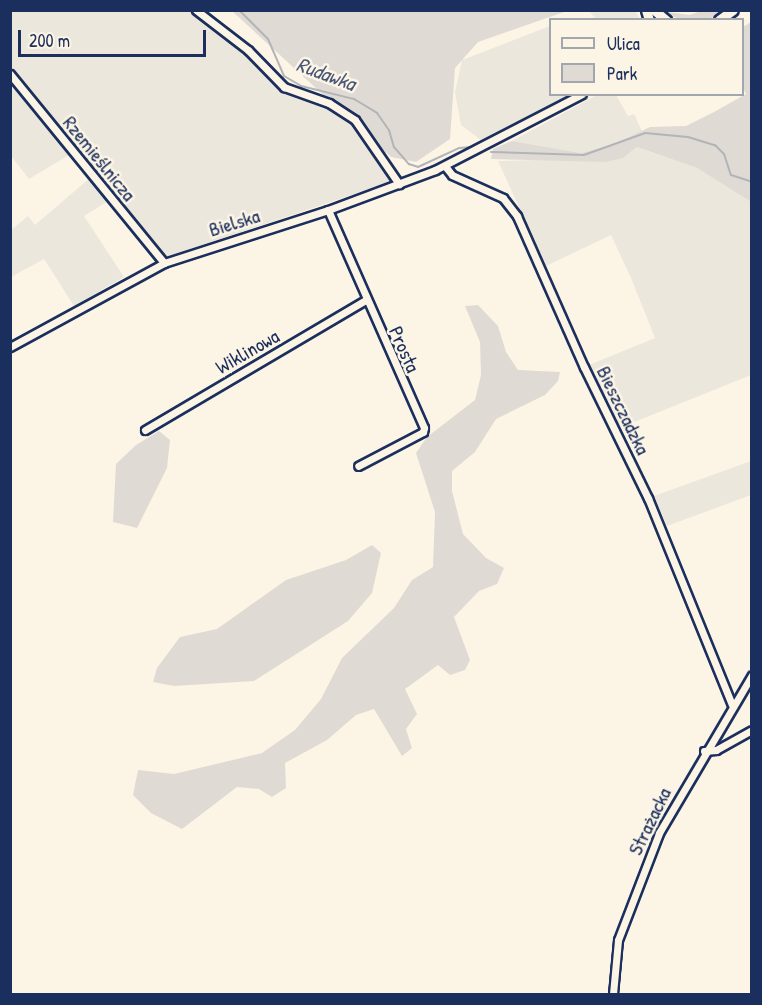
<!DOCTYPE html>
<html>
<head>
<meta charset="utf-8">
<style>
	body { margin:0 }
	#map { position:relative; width:762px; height:1005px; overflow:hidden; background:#fcf5e5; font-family:"Patrick Hand",sans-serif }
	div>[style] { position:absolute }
	.built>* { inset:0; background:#ece7dc }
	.green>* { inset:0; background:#dfdbd4 }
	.stream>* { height:2px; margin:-1px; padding:0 1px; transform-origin:1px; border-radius:1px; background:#b2b4b8 }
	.roads { filter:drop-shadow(2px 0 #1b2f5e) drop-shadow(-2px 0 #1b2f5e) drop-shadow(0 2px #1b2f5e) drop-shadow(0 -2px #1b2f5e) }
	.minor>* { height:7px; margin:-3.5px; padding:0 3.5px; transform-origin:3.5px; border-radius:3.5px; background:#fcf5e5 }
	.major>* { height:9px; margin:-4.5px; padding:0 4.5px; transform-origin:4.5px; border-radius:4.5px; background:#fcf5e5 }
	span { translate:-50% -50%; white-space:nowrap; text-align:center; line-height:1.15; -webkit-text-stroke:5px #fcf5e5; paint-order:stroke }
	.street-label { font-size:20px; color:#1b2f5e }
	.water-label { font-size:21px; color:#485779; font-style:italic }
	.frame { position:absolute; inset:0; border:12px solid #1b2f5e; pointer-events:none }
	.legend { position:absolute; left:549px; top:18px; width:195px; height:78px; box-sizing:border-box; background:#fcf5e5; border:2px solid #a2a6af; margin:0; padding:8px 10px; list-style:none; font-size:18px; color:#1b2f5e }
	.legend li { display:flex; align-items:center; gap:12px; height:30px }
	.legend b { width:30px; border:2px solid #a2a6af }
	.scale { position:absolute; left:18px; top:30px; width:188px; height:27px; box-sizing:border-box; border:3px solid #1b2f5e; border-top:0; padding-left:8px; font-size:18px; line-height:21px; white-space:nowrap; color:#1b2f5e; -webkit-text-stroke:4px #fcf5e5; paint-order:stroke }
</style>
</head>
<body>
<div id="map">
	<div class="built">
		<i style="clip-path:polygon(10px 11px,193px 11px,248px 53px,282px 90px,328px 107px,359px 129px,393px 181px,164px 258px,11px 68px)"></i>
		<i style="clip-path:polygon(589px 11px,635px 11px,640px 19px,596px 19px)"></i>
		<i style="clip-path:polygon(550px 26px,550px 94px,568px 95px,481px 140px,461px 125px,455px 92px,462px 60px)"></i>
		<i style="clip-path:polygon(10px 80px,69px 155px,29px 179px,11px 156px)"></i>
		<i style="clip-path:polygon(597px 95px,616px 95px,628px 116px,634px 114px,642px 131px,614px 144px,581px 153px,512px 141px)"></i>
		<i style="clip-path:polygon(637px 147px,697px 168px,751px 202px,751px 375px,617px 429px,584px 367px,655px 338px,631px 278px,611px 235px,546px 266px,498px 161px,623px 158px)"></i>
		<i style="clip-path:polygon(91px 177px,108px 201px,84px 216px,124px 277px,74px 306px,44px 259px,11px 277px,11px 230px,28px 216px,35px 225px)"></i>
		<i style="clip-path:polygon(751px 461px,751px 495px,667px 526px,654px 496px)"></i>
	</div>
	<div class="green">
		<i style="clip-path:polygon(232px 11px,567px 11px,478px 42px,455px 68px,450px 139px,416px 162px,391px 157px)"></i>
		<i style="clip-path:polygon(659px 11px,690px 15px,701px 11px,724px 11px,707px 20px,679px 19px)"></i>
		<i style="clip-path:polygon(751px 22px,751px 202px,697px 168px,637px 147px,623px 158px,605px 162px,491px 159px,493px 149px,512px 141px,581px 153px,614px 144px,650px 127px,686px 126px,714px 112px,746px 94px,743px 87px,743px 27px)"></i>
		<i style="clip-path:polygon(478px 305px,498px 326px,506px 352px,518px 370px,560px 372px,558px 381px,545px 395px,496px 419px,475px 452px,452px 471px,452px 491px,463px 534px,486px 558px,504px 568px,497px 584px,479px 591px,454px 617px,470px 660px,465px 670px,450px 675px,438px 665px,405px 689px,417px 714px,406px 729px,412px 748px,402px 756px,374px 709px,356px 715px,327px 740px,285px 763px,286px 788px,272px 797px,259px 789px,237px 787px,182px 829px,151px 813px,133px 795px,138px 770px,174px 774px,262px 753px,295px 730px,321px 699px,342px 658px,394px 608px,412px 580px,433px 567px,435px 512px,416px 453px,427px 437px,475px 400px,481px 375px,480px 342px,465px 306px)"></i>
		<i style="clip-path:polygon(159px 431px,170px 440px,167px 468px,137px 528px,113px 522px,116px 464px,136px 445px)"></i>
		<i style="clip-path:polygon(372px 545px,381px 553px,372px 593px,348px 621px,254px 681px,174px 686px,153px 682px,157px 668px,180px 637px,217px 629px,286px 580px,346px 560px)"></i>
	</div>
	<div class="stream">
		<i style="left:239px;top:10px;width:41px;rotate:45deg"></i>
		<i style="left:268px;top:39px;width:40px;rotate:66.6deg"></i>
		<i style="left:284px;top:76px;width:20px;rotate:30deg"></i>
		<i style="left:301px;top:86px;width:55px;rotate:13.8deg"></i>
		<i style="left:354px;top:99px;width:27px;rotate:31deg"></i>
		<i style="left:377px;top:113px;width:21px;rotate:55deg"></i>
		<i style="left:389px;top:130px;width:18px;rotate:74deg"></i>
		<i style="left:394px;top:147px;width:23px;rotate:49deg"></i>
		<i style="left:409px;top:164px;width:9px;rotate:18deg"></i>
		<i style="left:418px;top:167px;width:45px;rotate:-24.9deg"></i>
		<i style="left:459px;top:148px;width:13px;rotate:-4deg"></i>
		<i style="left:491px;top:152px;width:93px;rotate:1.8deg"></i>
		<i style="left:584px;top:155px;width:65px;rotate:-19.8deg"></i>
		<i style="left:645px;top:133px;width:43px;rotate:5.3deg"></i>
		<i style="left:688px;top:137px;width:28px;rotate:17deg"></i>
		<i style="left:715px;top:145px;width:13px;rotate:45deg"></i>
		<i style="left:724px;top:154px;width:22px;rotate:72deg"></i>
		<i style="left:731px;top:175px;width:22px;rotate:18deg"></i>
	</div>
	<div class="roads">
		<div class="minor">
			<i style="left:196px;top:10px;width:66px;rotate:37.6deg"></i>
			<i style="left:248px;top:50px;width:52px;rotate:45.8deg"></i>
			<i style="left:284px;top:87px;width:48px;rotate:19.6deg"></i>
			<i style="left:329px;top:103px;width:31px;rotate:33deg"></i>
			<i style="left:355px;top:120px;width:78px;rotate:55.5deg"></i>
			<i style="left:10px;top:74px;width:244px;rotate:50.8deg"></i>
			<i style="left:445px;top:166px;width:11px;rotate:52deg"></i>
			<i style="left:452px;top:175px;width:56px;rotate:24.3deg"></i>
			<i style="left:503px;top:198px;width:23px;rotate:52deg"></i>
			<i style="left:517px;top:216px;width:165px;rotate:66.1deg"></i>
			<i style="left:584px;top:367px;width:146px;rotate:64deg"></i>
			<i style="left:648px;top:498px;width:223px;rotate:67.9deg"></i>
			<i style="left:328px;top:210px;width:238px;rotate:66.2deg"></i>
			<i style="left:424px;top:428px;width:4px;rotate:104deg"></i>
			<i style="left:423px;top:432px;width:73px;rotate:152.4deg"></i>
			<i style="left:10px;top:347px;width:175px;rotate:-28.6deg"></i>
			<i style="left:164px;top:263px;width:172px;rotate:-17.9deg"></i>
			<i style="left:328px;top:210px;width:114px;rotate:-20.5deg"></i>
			<i style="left:435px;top:170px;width:165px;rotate:-27.3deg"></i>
			<i style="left:145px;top:430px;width:256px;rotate:-30.5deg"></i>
			<i style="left:704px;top:751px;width:12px;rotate:-5deg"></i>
			<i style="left:716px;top:750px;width:41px;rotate:-29.1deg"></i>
			<i style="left:613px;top:994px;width:54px;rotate:-84.7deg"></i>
			<i style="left:618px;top:940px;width:115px;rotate:-69deg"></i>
			<i style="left:659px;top:833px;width:183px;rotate:-59.5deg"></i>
		</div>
		<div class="major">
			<i style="left:646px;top:10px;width:10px;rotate:73deg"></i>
			<i style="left:654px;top:10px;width:16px;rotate:40deg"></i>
			<i style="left:719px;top:20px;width:17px;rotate:-36deg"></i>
		</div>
	</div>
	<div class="street-label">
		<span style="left:100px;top:158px;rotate:51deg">Rzemieślnicza</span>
		<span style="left:234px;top:222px;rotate:-17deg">Bielska</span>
		<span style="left:405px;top:349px;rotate:66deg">Prosta</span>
		<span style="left:247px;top:351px;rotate:-30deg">Wiklinowa</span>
		<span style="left:624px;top:410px;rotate:64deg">Bieszczadzka</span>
		<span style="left:649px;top:821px;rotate:-64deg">Strażacka</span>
	</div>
	<div class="water-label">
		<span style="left:326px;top:74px;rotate:20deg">Rudawka</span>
	</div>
	<div class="frame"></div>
	<ul class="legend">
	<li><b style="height:8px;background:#fcf5e5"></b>Ulica</li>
	<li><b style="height:16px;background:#dfdbd4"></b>Park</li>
	</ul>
	<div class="scale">200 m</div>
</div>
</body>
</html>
